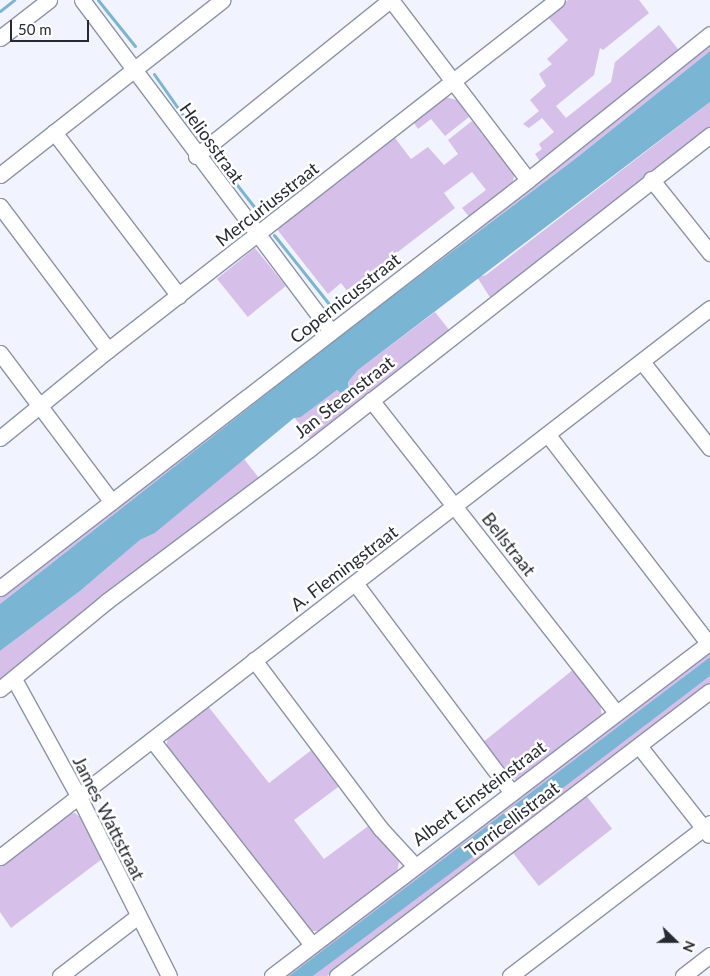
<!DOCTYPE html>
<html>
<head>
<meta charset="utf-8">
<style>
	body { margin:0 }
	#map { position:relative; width:710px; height:976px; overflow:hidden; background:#f1f4fe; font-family:Lato,sans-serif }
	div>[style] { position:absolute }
	.green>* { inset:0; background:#d6bfe8; transform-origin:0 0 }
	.water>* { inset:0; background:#7ab5d4 }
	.stream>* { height:3px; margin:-1.5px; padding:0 1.5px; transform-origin:1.5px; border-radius:1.5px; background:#7ab5d4 }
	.roads { filter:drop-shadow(1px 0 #8d94a9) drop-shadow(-1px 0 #8d94a9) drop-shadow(0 1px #8d94a9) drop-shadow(0 -1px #8d94a9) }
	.minor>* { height:15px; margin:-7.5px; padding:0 7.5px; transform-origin:7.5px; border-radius:7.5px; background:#fff }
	span { translate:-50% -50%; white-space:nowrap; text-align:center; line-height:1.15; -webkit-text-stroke:5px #fff; paint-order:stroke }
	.street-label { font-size:18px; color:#272a33 }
	.north { position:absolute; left:650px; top:916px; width:50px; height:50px; -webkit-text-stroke:4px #fff; paint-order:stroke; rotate:112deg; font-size:14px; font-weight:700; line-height:20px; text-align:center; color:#272a33 }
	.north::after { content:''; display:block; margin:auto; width:18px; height:22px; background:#272a33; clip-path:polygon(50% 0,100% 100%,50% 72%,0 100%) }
	.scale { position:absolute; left:10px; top:20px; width:79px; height:22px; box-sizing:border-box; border:2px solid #272a33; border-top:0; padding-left:6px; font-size:15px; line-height:18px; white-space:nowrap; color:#272a33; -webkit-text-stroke:4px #fff; paint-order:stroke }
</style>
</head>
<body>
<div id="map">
	<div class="green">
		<i style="clip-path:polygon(568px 0,639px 0,649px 13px,603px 50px,600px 48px,594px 75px,556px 106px,566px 118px,611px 82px,615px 62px,659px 25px,681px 53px,542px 164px,535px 154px,542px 149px,539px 144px,554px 132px,542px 118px,529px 128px,523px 124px,539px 111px,530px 100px,546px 86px,539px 74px,552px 64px,547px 59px,568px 40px,547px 16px)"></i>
		<i style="clip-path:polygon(710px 43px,710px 51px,575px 159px,349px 329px,0 604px,0 594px)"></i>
		<i style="clip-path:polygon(445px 97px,457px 100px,469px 117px,445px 136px,431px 119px,418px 129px,414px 123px)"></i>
		<i style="clip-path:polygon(710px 102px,710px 130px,491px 299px,477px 277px,486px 275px)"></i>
		<i style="clip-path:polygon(472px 121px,514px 175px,513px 183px,470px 218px,462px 208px,486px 190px,472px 172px,444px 193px,455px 208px,347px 291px,341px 283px,328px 294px,276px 228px,395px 138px,411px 159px,428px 147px,444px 165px,458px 154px,448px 140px)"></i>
		<i style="left:255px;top:248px;width:49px;height:49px;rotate:51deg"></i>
		<i style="clip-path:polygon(435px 312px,450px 331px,311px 440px,294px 417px,301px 417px,337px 390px,346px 397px,351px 390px,348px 382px,358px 370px)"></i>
		<i style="clip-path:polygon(244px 459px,259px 478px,0 682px,0 651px,80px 591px,140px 540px,155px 533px)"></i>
		<i style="clip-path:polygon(710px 650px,710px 657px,447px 858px,289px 976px,280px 976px)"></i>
		<i style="clip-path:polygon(574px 669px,600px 703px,602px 716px,521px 780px,510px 778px,482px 743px)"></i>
		<i style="clip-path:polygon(710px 676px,710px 685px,460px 876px,327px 976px,313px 976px)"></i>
		<i style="clip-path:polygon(207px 705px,269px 783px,314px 748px,342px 784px,294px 820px,324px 859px,371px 824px,400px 858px,397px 872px,321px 931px,310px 931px,166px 750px,168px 736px)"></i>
		<i style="left:585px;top:794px;width:44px;height:93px;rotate:52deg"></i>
		<i style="clip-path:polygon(75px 813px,80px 817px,102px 859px,11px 928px,0 912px,0 865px,68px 814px)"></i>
	</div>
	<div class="water">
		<i style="clip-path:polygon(710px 51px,710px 102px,358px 370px,348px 382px,350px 395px,346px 397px,337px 390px,301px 417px,294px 418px,155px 533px,140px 540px,80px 591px,0 651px,0 604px,349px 329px,575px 159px)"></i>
		<i style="clip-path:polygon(710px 657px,710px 676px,455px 870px,313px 976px,289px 976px)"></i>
	</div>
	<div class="stream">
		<i style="left:98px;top:0;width:59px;rotate:51.2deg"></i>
		<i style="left:0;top:11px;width:18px;rotate:-38deg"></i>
		<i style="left:154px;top:74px;width:78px;rotate:54.9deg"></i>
		<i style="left:212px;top:153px;width:76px;rotate:51.9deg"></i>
		<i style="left:274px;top:235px;width:95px;rotate:51.4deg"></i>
	</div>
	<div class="roads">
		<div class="minor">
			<i style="left:82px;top:0;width:415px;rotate:53.1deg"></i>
			<i style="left:391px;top:0;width:226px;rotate:52.7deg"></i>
			<i style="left:0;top:38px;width:62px;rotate:-37.8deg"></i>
			<i style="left:54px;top:132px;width:206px;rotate:52.7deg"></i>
			<i style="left:196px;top:156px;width:249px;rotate:-38.8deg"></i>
			<i style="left:0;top:175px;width:283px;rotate:-38.2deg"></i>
			<i style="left:651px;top:179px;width:95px;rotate:51.4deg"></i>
			<i style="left:0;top:206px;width:180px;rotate:53.1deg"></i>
			<i style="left:0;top:353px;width:186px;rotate:53.1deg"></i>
			<i style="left:643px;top:363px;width:108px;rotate:51.8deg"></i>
			<i style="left:371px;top:400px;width:397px;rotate:51.9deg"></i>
			<i style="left:548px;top:435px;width:262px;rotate:52.4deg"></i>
			<i style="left:0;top:438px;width:139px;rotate:-39.2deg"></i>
			<i style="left:108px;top:350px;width:569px;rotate:-37.94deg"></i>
			<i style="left:355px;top:583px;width:262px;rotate:53.2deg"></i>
			<i style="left:0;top:588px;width:667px;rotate:-37.69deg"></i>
			<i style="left:528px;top:180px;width:233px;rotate:-38.7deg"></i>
			<i style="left:254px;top:660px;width:211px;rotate:53.1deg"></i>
			<i style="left:381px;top:829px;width:50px;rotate:47.4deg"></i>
			<i style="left:14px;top:679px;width:135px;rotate:61.2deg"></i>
			<i style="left:79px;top:797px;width:200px;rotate:63.3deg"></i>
			<i style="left:0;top:689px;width:139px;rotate:-39.4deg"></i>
			<i style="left:107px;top:601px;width:251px;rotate:-36.9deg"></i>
			<i style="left:308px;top:450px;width:511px;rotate:-38.08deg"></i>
			<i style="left:152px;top:740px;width:260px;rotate:52deg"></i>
			<i style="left:639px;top:746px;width:113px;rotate:51.8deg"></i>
			<i style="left:0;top:857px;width:897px;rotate:-37.71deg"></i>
			<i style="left:60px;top:976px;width:98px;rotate:-37.6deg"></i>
			<i style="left:272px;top:976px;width:551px;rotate:-37.33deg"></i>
			<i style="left:337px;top:976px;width:469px;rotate:-37.4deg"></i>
			<i style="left:510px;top:976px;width:252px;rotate:-37.4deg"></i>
			<i style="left:683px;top:976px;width:34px;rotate:-38deg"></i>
		</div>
	</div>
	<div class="street-label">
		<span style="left:212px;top:143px;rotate:54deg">Heliosstraat</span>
		<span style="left:267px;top:204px;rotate:-38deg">Mercuriusstraat</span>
		<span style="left:345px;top:298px;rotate:-38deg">Copernicusstraat</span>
		<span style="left:344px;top:397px;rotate:-38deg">Jan Steenstraat</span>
		<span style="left:509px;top:544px;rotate:52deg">Bellstraat</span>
		<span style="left:344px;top:568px;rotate:-37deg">A. Flemingstraat</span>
		<span style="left:479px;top:793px;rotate:-37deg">Albert Einsteinstraat</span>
		<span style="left:109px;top:818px;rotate:63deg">James Wattstraat</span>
		<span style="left:512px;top:819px;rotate:-37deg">Torricellistraat</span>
	</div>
	<div class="north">N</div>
	<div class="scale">50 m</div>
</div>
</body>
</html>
